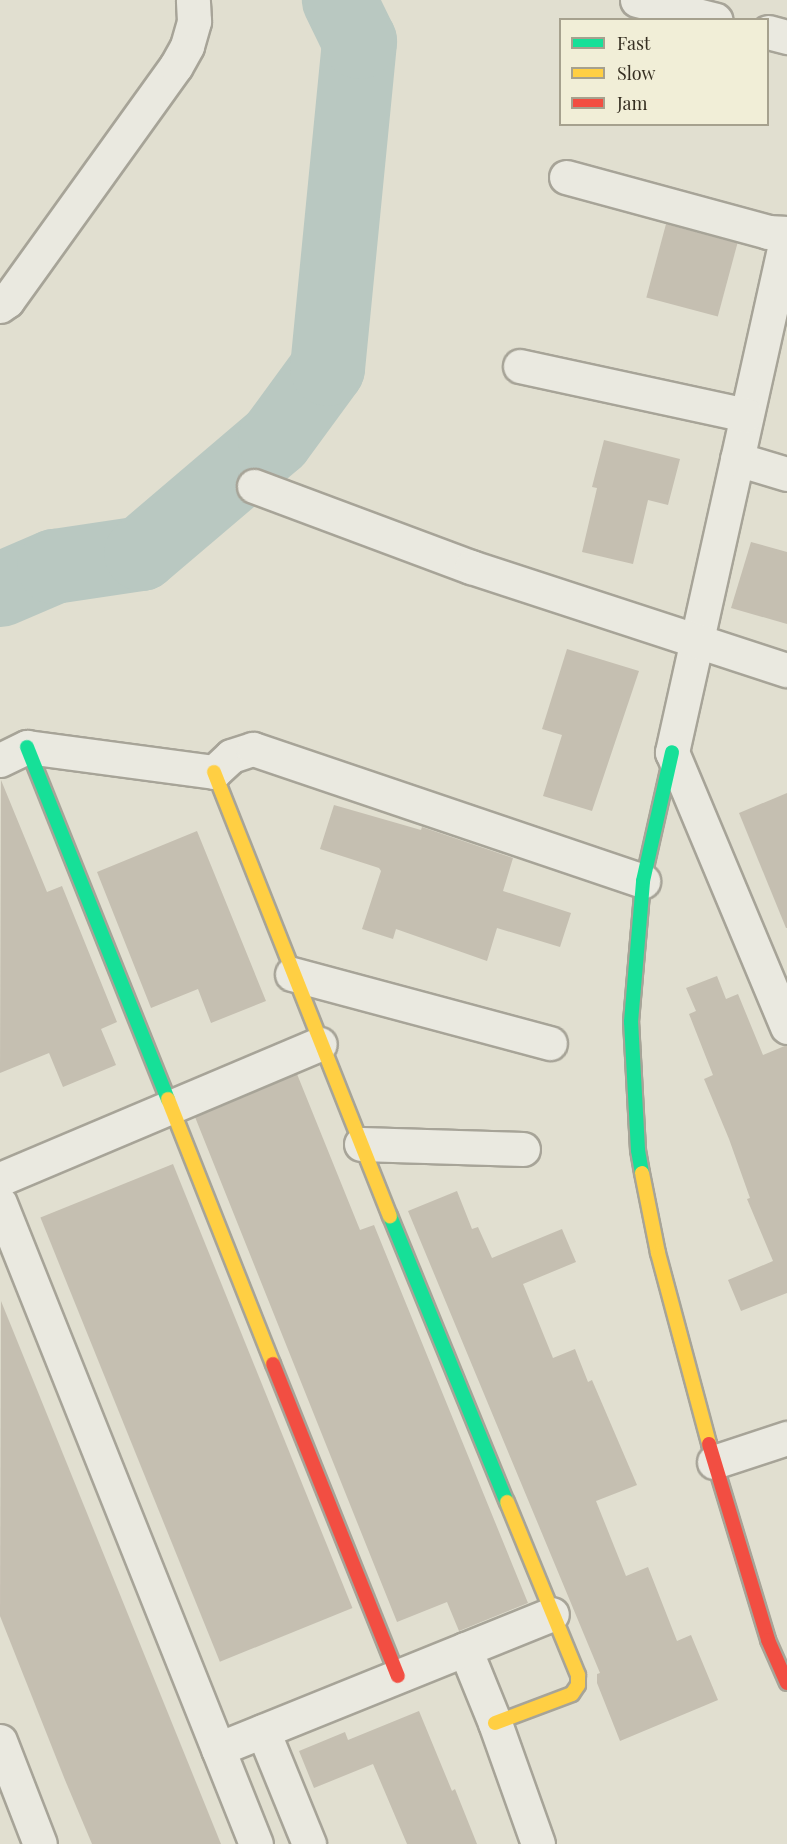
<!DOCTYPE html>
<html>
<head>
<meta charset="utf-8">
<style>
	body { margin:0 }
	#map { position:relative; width:787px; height:1844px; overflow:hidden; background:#e1dfd0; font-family:"Playfair Display",serif }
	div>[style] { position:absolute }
	.river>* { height:75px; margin:-37.5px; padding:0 37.5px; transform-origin:37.5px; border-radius:37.5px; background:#b9c8c1 }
	.building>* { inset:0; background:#c5bfb1; transform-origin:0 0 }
	.roads { filter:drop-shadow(2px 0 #a7a498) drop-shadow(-2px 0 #a7a498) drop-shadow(0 2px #a7a498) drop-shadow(0 -2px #a7a498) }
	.street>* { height:33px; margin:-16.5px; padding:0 16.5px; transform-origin:16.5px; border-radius:16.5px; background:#eae9e0 }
	.fast>* { height:14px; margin:-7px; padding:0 7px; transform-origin:7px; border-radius:7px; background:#16e098 }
	.slow>* { height:14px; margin:-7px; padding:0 7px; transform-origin:7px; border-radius:7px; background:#ffcf43 }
	.jam>* { height:14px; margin:-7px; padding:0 7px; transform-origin:7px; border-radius:7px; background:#f24e42 }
	span { translate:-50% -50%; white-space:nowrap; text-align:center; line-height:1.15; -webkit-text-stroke:6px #f1eed7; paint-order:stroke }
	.legend { position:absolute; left:559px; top:18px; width:210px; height:108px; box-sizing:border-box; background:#f1eed7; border:2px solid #a6a18e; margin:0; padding:8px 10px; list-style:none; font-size:18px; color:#352e21 }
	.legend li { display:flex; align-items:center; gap:12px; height:30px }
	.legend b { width:30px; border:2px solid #a6a18e }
</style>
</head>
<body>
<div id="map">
	<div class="river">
		<i style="left:0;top:589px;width:59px;rotate:-23.1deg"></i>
		<i style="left:54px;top:566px;width:88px;rotate:-8.5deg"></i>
		<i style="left:141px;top:553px;width:176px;rotate:-40.4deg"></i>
		<i style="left:275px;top:439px;width:88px;rotate:-53.8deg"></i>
		<i style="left:327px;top:368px;width:329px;rotate:-84.4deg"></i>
		<i style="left:359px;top:41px;width:46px;rotate:-116deg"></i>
	</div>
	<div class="building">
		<i style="left:666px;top:224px;width:74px;height:76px;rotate:15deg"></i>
		<i style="clip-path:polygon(604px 440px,680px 459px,668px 505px,648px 500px,633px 564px,582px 552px,597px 488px,592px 487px)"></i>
		<i style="clip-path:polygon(751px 542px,787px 552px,787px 624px,731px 608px)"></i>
		<i style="clip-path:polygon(567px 649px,639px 671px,592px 811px,543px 796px,562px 735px,542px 729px)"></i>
		<i style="clip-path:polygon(1px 780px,47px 892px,62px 886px,117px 1022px,101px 1029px,116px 1065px,63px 1087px,49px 1053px,0 1073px)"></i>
		<i style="clip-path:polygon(787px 793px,787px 928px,786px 928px,739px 813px)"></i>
		<i style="clip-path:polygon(334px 805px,421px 830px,422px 827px,513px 858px,503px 891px,571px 913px,560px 947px,497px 928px,487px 961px,396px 929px,393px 939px,362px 929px,381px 871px,379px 868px,320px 849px)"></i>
		<i style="clip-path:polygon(197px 831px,266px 1001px,211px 1023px,198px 989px,151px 1008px,97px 872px)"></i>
		<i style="clip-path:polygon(717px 976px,726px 999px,738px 994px,763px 1055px,787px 1045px,787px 1293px,741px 1311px,728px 1280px,773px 1261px,747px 1199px,750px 1198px,729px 1139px,704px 1079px,713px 1075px,689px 1014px,696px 1011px,686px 988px)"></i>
		<i style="clip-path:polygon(297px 1074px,360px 1230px,374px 1225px,528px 1603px,459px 1631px,447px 1602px,397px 1622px,195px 1117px)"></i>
		<i style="left:173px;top:1164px;width:479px;height:143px;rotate:68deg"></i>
		<i style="clip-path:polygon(457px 1191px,472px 1229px,478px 1227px,492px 1258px,562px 1229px,576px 1262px,523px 1284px,553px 1358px,575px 1349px,588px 1382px,592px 1380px,637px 1485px,596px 1501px,626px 1576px,648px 1567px,677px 1641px,691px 1635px,718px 1700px,620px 1741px,597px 1683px,597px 1674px,600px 1673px,408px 1211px)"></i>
		<i style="clip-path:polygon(1px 1301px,42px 1402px,221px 1844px,92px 1844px,65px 1780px,0 1616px)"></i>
		<i style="clip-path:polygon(419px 1711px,452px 1791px,455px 1789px,477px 1844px,407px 1844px,373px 1764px,314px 1788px,299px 1751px,345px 1732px,348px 1740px)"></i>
	</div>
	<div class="roads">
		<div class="street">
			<i style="left:637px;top:0;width:81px;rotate:14.2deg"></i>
			<i style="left:768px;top:32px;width:20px;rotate:15deg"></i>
			<i style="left:566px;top:177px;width:209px;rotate:15.2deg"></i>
			<i style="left:768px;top:232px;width:19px;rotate:3deg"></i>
			<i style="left:787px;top:235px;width:530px;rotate:102.54deg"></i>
			<i style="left:672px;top:752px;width:298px;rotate:67.3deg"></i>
			<i style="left:0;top:306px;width:9px;rotate:-36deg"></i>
			<i style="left:7px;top:301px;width:289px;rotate:-54.3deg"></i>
			<i style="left:176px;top:66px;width:23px;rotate:-61deg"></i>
			<i style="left:187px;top:46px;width:26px;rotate:-74deg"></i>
			<i style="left:194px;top:21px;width:21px;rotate:-93deg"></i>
			<i style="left:520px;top:366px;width:231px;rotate:12.2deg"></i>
			<i style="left:737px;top:459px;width:52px;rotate:16.7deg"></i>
			<i style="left:254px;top:486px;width:232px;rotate:20.5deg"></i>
			<i style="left:471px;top:567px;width:332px;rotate:18.1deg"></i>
			<i style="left:0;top:760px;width:30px;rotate:-26deg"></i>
			<i style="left:27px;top:747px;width:189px;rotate:7.6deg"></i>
			<i style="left:214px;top:772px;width:23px;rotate:-43deg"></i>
			<i style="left:231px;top:756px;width:23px;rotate:-18deg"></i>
			<i style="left:253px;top:749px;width:412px;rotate:18.7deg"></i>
			<i style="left:292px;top:974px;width:267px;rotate:15deg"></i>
			<i style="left:361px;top:1144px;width:162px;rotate:1.8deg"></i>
			<i style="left:0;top:1179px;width:347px;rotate:-22.9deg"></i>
			<i style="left:0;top:1203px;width:690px;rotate:68.23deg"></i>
			<i style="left:714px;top:1462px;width:77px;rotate:-18.2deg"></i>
			<i style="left:465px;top:1649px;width:80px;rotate:67.9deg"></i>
			<i style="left:495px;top:1723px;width:128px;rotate:70.4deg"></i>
			<i style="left:263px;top:1731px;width:122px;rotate:67.8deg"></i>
			<i style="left:0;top:1741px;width:110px;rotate:68.8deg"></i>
			<i style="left:218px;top:1749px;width:360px;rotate:-22deg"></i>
		</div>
		<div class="fast">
			<i style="left:27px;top:747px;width:379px;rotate:68.2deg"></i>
			<i style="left:642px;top:1173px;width:23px;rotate:-100deg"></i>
			<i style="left:638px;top:1150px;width:128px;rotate:-93.1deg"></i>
			<i style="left:631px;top:1022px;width:142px;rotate:-85.1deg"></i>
			<i style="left:643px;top:881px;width:132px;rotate:-77.3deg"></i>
			<i style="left:390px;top:1216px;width:309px;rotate:67.8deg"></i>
		</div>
		<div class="slow">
			<i style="left:214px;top:772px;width:478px;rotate:68.4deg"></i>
			<i style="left:168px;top:1099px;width:285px;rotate:68.4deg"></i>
			<i style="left:642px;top:1173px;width:82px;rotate:78.7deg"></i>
			<i style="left:658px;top:1253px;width:198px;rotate:75deg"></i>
			<i style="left:495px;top:1723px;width:82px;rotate:-20.6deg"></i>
			<i style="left:572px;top:1694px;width:11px;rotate:-56deg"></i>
			<i style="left:578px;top:1685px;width:10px;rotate:-90deg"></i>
			<i style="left:578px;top:1675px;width:187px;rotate:-112.3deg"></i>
		</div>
		<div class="jam">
			<i style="left:273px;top:1364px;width:336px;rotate:68.2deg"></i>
			<i style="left:709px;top:1444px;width:205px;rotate:73.2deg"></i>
			<i style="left:768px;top:1640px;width:47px;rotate:66.2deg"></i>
		</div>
	</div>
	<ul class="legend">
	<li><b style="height:8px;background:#16e098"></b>Fast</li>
	<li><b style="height:8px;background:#ffcf43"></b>Slow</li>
	<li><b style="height:8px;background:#f24e42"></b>Jam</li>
	</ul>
</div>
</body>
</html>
